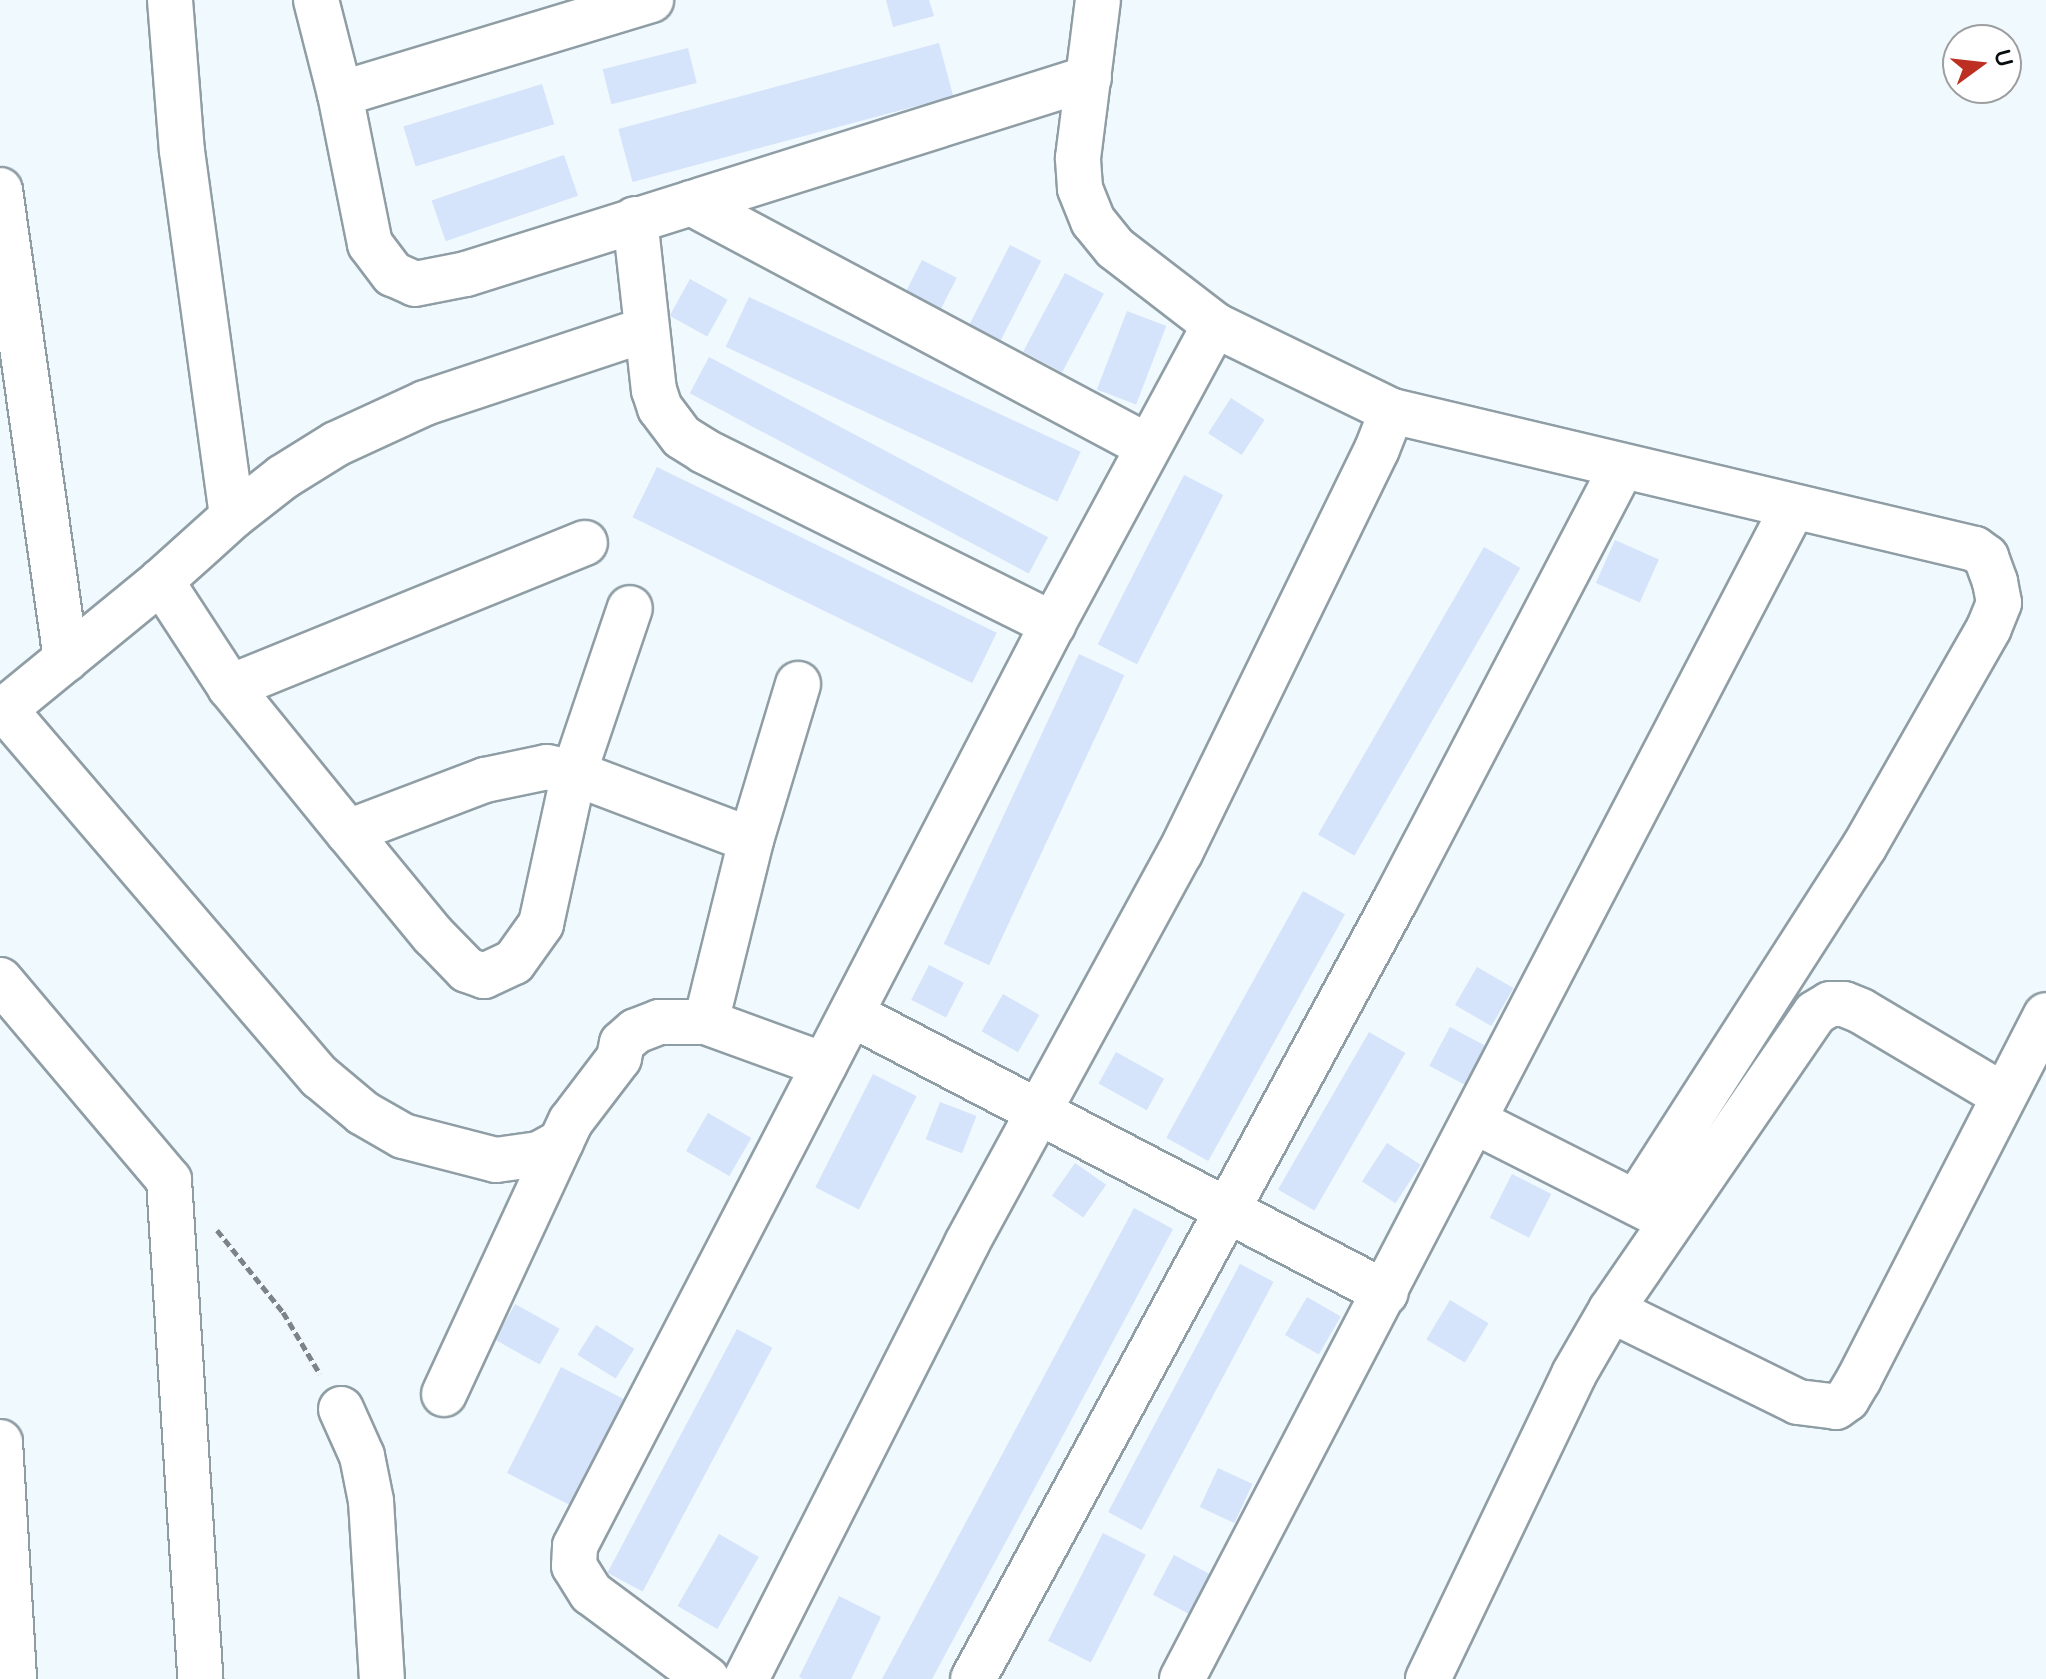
<!DOCTYPE html>
<html>
<head>
<meta charset="utf-8">
<style>
	body { margin:0 }
	#map { position:relative; width:2046px; height:1679px; overflow:hidden; background:#f0f9fe; font-family:"Varela Round",sans-serif }
	div>[style] { position:absolute }
	.building>* { inset:0; background:#d5e3fb; transform-origin:0 0 }
	.path>* { height:5px; margin-top:-2.5px; transform-origin:0; background:repeating-linear-gradient(90deg,#7d8488 0 8px,transparent 0 12px) }
	.roads { filter:drop-shadow(2px 0 #8f9ea5) drop-shadow(-2px 0 #8f9ea5) drop-shadow(0 2px #8f9ea5) drop-shadow(0 -2px #8f9ea5) }
	.minor>* { height:44px; margin:-22px; padding:0 22px; transform-origin:22px; border-radius:22px; background:#fff }
	span { translate:-50% -50%; white-space:nowrap; text-align:center; line-height:1.15; -webkit-text-stroke:8px #fff; paint-order:stroke }
	.north { position:absolute; left:1942px; top:24px; width:80px; height:80px; box-sizing:border-box; background:#fff; border:2px solid #9c9e9f; border-radius:50%; rotate:75deg; font-size:22px; font-weight:700; line-height:32px; text-align:center; color:#070c0f }
	.north::after { content:''; display:block; margin:auto; width:28px; height:36px; background:#bd3021; clip-path:polygon(50% 0,100% 100%,50% 72%,0 100%) }
</style>
</head>
<body>
<div id="map">
	<div class="building">
		<i style="clip-path:polygon(886px 0,929px 0,934px 16px,893px 27px)"></i>
		<i style="left:939px;top:43px;width:55px;height:332px;rotate:75deg"></i>
		<i style="left:688px;top:48px;width:36px;height:88px;rotate:76deg"></i>
		<i style="left:542px;top:84px;width:42px;height:145px;rotate:73deg"></i>
		<i style="left:564px;top:155px;width:43px;height:140px;rotate:71deg"></i>
		<i style="left:1010px;top:245px;width:35px;height:100px;rotate:27deg"></i>
		<i style="left:922px;top:260px;width:39px;height:39px;rotate:27deg"></i>
		<i style="left:1065px;top:273px;width:44px;height:89px;rotate:28deg"></i>
		<i style="left:690px;top:279px;width:43px;height:42px;rotate:29deg"></i>
		<i style="left:749px;top:297px;width:366px;height:55px;rotate:25deg"></i>
		<i style="left:1127px;top:311px;width:42px;height:84px;rotate:21deg"></i>
		<i style="left:709px;top:357px;width:384px;height:41px;rotate:28deg"></i>
		<i style="left:1231px;top:398px;width:40px;height:42px;rotate:33deg"></i>
		<i style="left:657px;top:467px;width:378px;height:56px;rotate:26deg"></i>
		<i style="left:1184px;top:475px;width:44px;height:190px;rotate:27deg"></i>
		<i style="left:1615px;top:540px;width:48px;height:47px;rotate:24deg"></i>
		<i style="left:1484px;top:547px;width:42px;height:332px;rotate:30deg"></i>
		<i style="left:1079px;top:654px;width:50px;height:320px;rotate:25deg"></i>
		<i style="left:1303px;top:891px;width:48px;height:282px;rotate:29deg"></i>
		<i style="left:929px;top:965px;width:39px;height:39px;rotate:27deg"></i>
		<i style="left:1477px;top:967px;width:42px;height:44px;rotate:30deg"></i>
		<i style="left:1003px;top:994px;width:42px;height:43px;rotate:30deg"></i>
		<i style="left:1450px;top:1027px;width:47px;height:44px;rotate:28deg"></i>
		<i style="left:1369px;top:1032px;width:42px;height:182px;rotate:30deg"></i>
		<i style="left:1116px;top:1052px;width:55px;height:36px;rotate:29deg"></i>
		<i style="left:873px;top:1074px;width:49px;height:127px;rotate:27deg"></i>
		<i style="left:940px;top:1102px;width:39px;height:40px;rotate:21deg"></i>
		<i style="left:708px;top:1113px;width:50px;height:44px;rotate:30deg"></i>
		<i style="left:1387px;top:1143px;width:40px;height:46px;rotate:33deg"></i>
		<i style="left:1075px;top:1163px;width:38px;height:40px;rotate:35deg"></i>
		<i style="left:1512px;top:1174px;width:44px;height:49px;rotate:27deg"></i>
		<i style="clip-path:polygon(1134px 1208px,1173px 1229px,1060px 1441px,932px 1679px,882px 1679px)"></i>
		<i style="left:1240px;top:1264px;width:38px;height:281px;rotate:28deg"></i>
		<i style="left:1307px;top:1297px;width:39px;height:44px;rotate:30deg"></i>
		<i style="left:1450px;top:1300px;width:45px;height:46px;rotate:31deg"></i>
		<i style="left:515px;top:1304px;width:51px;height:41px;rotate:29deg"></i>
		<i style="left:596px;top:1325px;width:45px;height:35px;rotate:32deg"></i>
		<i style="left:737px;top:1329px;width:40px;height:276px;rotate:28deg"></i>
		<i style="left:561px;top:1367px;width:71px;height:119px;rotate:27deg"></i>
		<i style="left:1218px;top:1468px;width:38px;height:43px;rotate:25deg"></i>
		<i style="left:1103px;top:1533px;width:48px;height:121px;rotate:27deg"></i>
		<i style="left:719px;top:1534px;width:46px;height:83px;rotate:30deg"></i>
		<i style="left:1174px;top:1555px;width:42px;height:45px;rotate:28deg"></i>
		<i style="clip-path:polygon(839px 1596px,881px 1617px,851px 1679px,803px 1679px,799px 1677px)"></i>
	</div>
	<div class="path">
		<i style="left:217px;top:1230px;width:105px;rotate:51.2deg"></i>
		<i style="left:283px;top:1312px;width:72px;rotate:59.2deg"></i>
	</div>
	<div class="roads">
		<div class="minor">
			<i style="left:170px;top:0;width:151px;rotate:85.5deg"></i>
			<i style="left:182px;top:151px;width:369px;rotate:82.2deg"></i>
			<i style="left:316px;top:0;width:97px;rotate:75.7deg"></i>
			<i style="left:340px;top:94px;width:153px;rotate:78.7deg"></i>
			<i style="left:370px;top:244px;width:38px;rotate:53deg"></i>
			<i style="left:393px;top:274px;width:24px;rotate:24deg"></i>
			<i style="left:415px;top:284px;width:52px;rotate:-11.1deg"></i>
			<i style="left:466px;top:274px;width:653px;rotate:-17.46deg"></i>
			<i style="left:340px;top:94px;width:325px;rotate:-16.8deg"></i>
			<i style="left:0;top:190px;width:474px;rotate:82deg"></i>
			<i style="left:691px;top:203px;width:517px;rotate:28.05deg"></i>
			<i style="left:635px;top:219px;width:172px;rotate:83.7deg"></i>
			<i style="left:654px;top:390px;width:19px;rotate:72deg"></i>
			<i style="left:660px;top:408px;width:36px;rotate:53deg"></i>
			<i style="left:682px;top:437px;width:26px;rotate:32deg"></i>
			<i style="left:704px;top:451px;width:390px;rotate:26.4deg"></i>
			<i style="left:1392px;top:411px;width:599px;rotate:13.32deg"></i>
			<i style="left:1975px;top:549px;width:14px;rotate:36deg"></i>
			<i style="left:1986px;top:557px;width:27px;rotate:70deg"></i>
			<i style="left:1995px;top:582px;width:21px;rotate:79deg"></i>
			<i style="left:1999px;top:603px;width:27px;rotate:112deg"></i>
			<i style="left:1989px;top:628px;width:252px;rotate:119.7deg"></i>
			<i style="left:1864px;top:847px;width:422px;rotate:122.7deg"></i>
			<i style="left:161px;top:581px;width:126px;rotate:56.9deg"></i>
			<i style="left:230px;top:687px;width:187px;rotate:50.9deg"></i>
			<i style="left:348px;top:832px;width:134px;rotate:50.5deg"></i>
			<i style="left:433px;top:935px;width:49px;rotate:45.8deg"></i>
			<i style="left:467px;top:970px;width:18px;rotate:19deg"></i>
			<i style="left:484px;top:976px;width:33px;rotate:-25deg"></i>
			<i style="left:514px;top:962px;width:47px;rotate:-54.6deg"></i>
			<i style="left:541px;top:924px;width:155px;rotate:-77.7deg"></i>
			<i style="left:574px;top:773px;width:174px;rotate:-71.3deg"></i>
			<i style="left:230px;top:687px;width:383px;rotate:-22.1deg"></i>
			<i style="left:5px;top:710px;width:484px;rotate:49.4deg"></i>
			<i style="left:320px;top:1077px;width:56px;rotate:39.9deg"></i>
			<i style="left:363px;top:1113px;width:46px;rotate:29.9deg"></i>
			<i style="left:403px;top:1136px;width:96px;rotate:14.5deg"></i>
			<i style="left:496px;top:1160px;width:43px;rotate:-7.9deg"></i>
			<i style="left:539px;top:1154px;width:25px;rotate:-29deg"></i>
			<i style="left:561px;top:1142px;width:23px;rotate:-65deg"></i>
			<i style="left:571px;top:1121px;width:79px;rotate:-52.7deg"></i>
			<i style="left:619px;top:1058px;width:15px;rotate:-79deg"></i>
			<i style="left:622px;top:1043px;width:18px;rotate:-41deg"></i>
			<i style="left:636px;top:1031px;width:25px;rotate:-21deg"></i>
			<i style="left:659px;top:1022px;width:47px"></i>
			<i style="left:706px;top:1022px;width:126px;rotate:20deg"></i>
			<i style="left:0;top:713px;width:208px;rotate:-39.3deg"></i>
			<i style="left:161px;top:581px;width:96px;rotate:-42deg"></i>
			<i style="left:232px;top:517px;width:65px;rotate:-38.1deg"></i>
			<i style="left:283px;top:477px;width:62px;rotate:-31.9deg"></i>
			<i style="left:336px;top:444px;width:98px;rotate:-24.7deg"></i>
			<i style="left:425px;top:403px;width:232px;rotate:-18.4deg"></i>
			<i style="left:348px;top:832px;width:147px;rotate:-20.8deg"></i>
			<i style="left:485px;top:780px;width:63px;rotate:-11.8deg"></i>
			<i style="left:547px;top:767px;width:28px;rotate:13deg"></i>
			<i style="left:574px;top:773px;width:189px;rotate:20.7deg"></i>
			<i style="left:0;top:980px;width:262px;rotate:49.8deg"></i>
			<i style="left:169px;top:1180px;width:500px;rotate:86.4deg"></i>
			<i style="left:851px;top:1014px;width:603px;rotate:27.54deg"></i>
			<i style="left:706px;top:1022px;width:187px;rotate:-76.1deg"></i>
			<i style="left:751px;top:840px;width:163px;rotate:-73.2deg"></i>
			<i style="left:1474px;top:1121px;width:211px;rotate:26.8deg"></i>
			<i style="left:1611px;top:1310px;width:208px;rotate:26.2deg"></i>
			<i style="left:1798px;top:1402px;width:38px;rotate:7deg"></i>
			<i style="left:1836px;top:1407px;width:14px;rotate:-36deg"></i>
			<i style="left:1847px;top:1399px;width:23px;rotate:-59deg"></i>
			<i style="left:1859px;top:1379px;width:409px;rotate:-62.8deg"></i>
			<i style="left:444px;top:1394px;width:278px;rotate:-65.1deg"></i>
			<i style="left:341px;top:1409px;width:51px;rotate:65.9deg"></i>
			<i style="left:362px;top:1456px;width:46px;rotate:78.7deg"></i>
			<i style="left:371px;top:1501px;width:178px;rotate:86.5deg"></i>
			<i style="left:0;top:1442px;width:237px;rotate:86.6deg"></i>
			<i style="left:707px;top:1679px;width:144px;rotate:-143.4deg"></i>
			<i style="left:591px;top:1593px;width:32px;rotate:-122deg"></i>
			<i style="left:574px;top:1566px;width:20px;rotate:-87deg"></i>
			<i style="left:575px;top:1546px;width:1039px;rotate:-62.6deg"></i>
			<i style="left:1053px;top:624px;width:340px;rotate:-61.6deg"></i>
			<i style="left:746px;top:1679px;width:489px;rotate:-63.1deg"></i>
			<i style="left:967px;top:1243px;width:444px;rotate:-61.4deg"></i>
			<i style="left:1180px;top:853px;width:449px;rotate:-64deg"></i>
			<i style="left:1377px;top:449px;width:41px;rotate:-68.5deg"></i>
			<i style="left:1392px;top:411px;width:197px;rotate:-154.1deg"></i>
			<i style="left:1215px;top:325px;width:126px;rotate:-142.4deg"></i>
			<i style="left:1115px;top:248px;width:35px;rotate:-129deg"></i>
			<i style="left:1093px;top:221px;width:35px;rotate:-112deg"></i>
			<i style="left:1080px;top:188px;width:30px;rotate:-94deg"></i>
			<i style="left:1078px;top:158px;width:159px;rotate:-82.8deg"></i>
			<i style="left:973px;top:1679px;width:887px;rotate:-61.53deg"></i>
			<i style="left:1396px;top:899px;width:488px;rotate:-62.4deg"></i>
			<i style="left:1182px;top:1679px;width:1319px;rotate:-62.46deg"></i>
			<i style="left:1428px;top:1679px;width:338px;rotate:-64.4deg"></i>
			<i style="left:1574px;top:1374px;width:74px;rotate:-60deg"></i>
			<i style="left:1611px;top:1310px;width:360px;rotate:-55.5deg"></i>
			<i style="left:1815px;top:1013px;width:17px;rotate:-31deg"></i>
			<i style="left:1830px;top:1004px;width:14px"></i>
			<i style="left:1844px;top:1004px;width:18px;rotate:22deg"></i>
			<i style="left:1861px;top:1011px;width:166px;rotate:30.7deg"></i>
		</div>
	</div>
	<div class="north">U</div>
</div>
</body>
</html>
